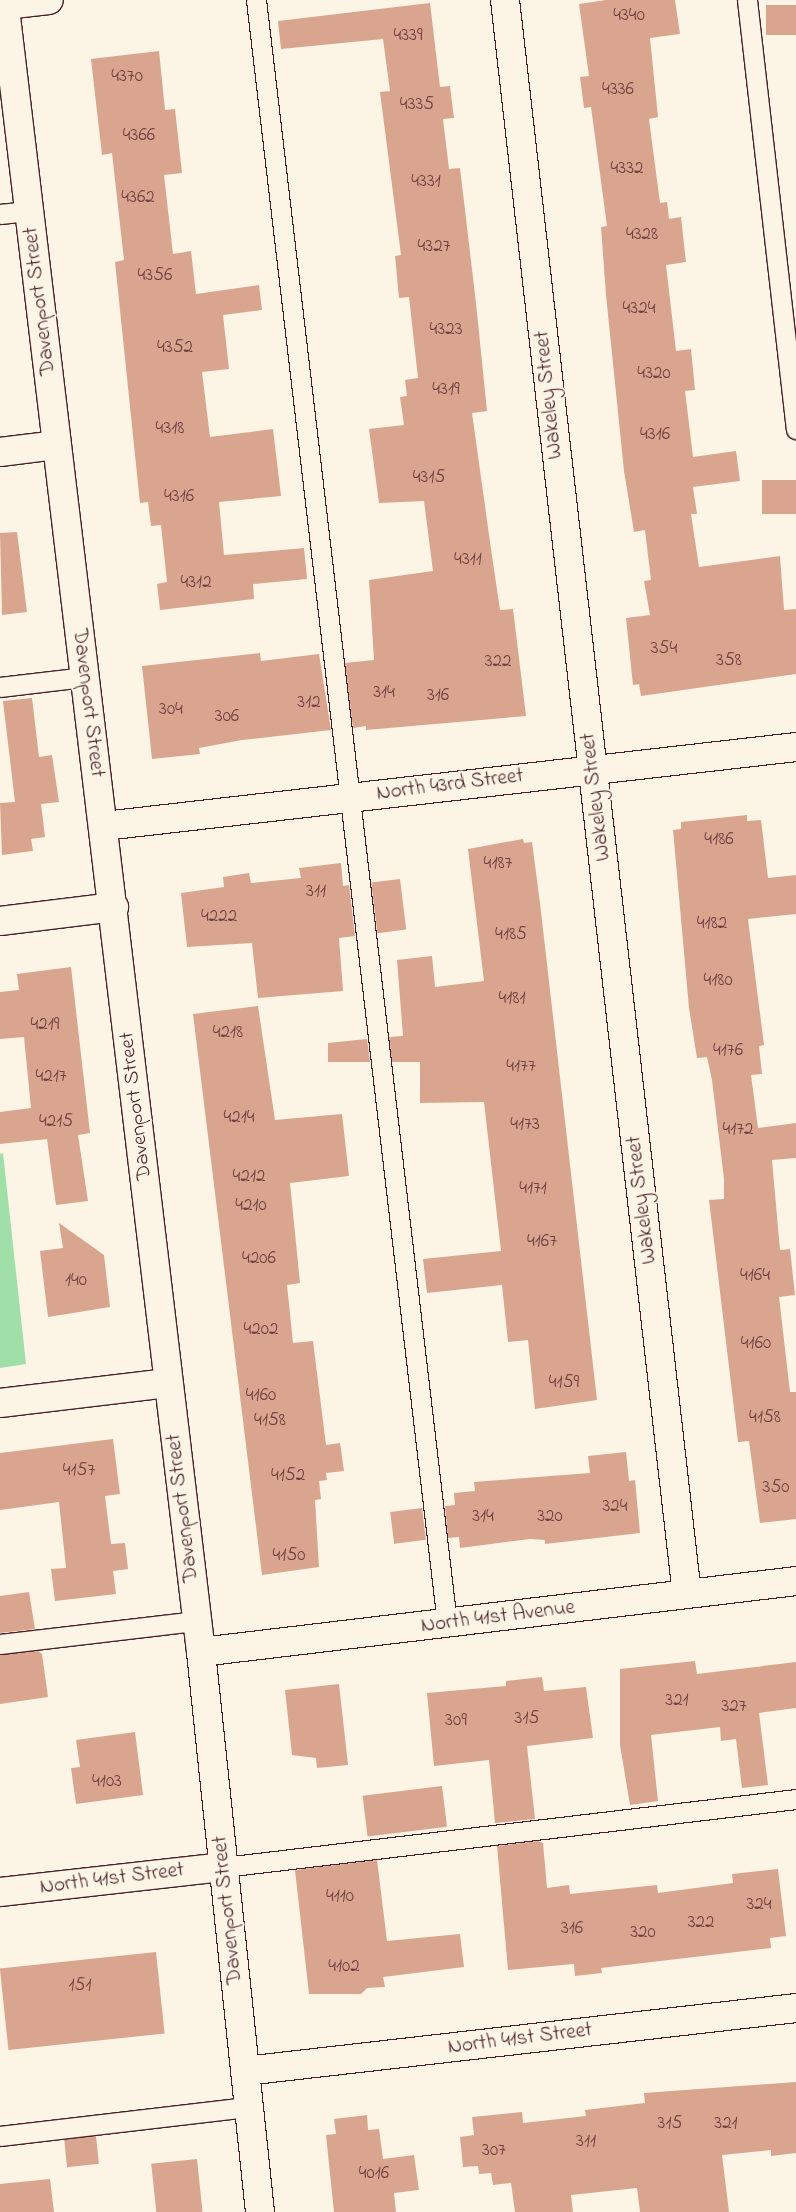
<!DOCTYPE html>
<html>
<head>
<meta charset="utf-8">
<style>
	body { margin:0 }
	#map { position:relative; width:796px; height:2212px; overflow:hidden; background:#fcf5e5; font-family:"Indie Flower",sans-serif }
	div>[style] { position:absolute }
	.green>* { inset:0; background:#a0dfa7 }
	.building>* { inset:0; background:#daa58f; transform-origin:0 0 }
	.roads { filter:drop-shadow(1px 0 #4a1f2b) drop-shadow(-1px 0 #4a1f2b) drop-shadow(0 1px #4a1f2b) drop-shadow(0 -1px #4a1f2b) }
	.service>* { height:19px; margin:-9.5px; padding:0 9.5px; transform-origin:9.5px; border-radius:9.5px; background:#fcf5e5 }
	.minor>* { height:28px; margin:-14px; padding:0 14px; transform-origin:14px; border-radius:14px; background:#fcf5e5 }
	span { translate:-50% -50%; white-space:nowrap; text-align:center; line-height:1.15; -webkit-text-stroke:4px #fcf5e5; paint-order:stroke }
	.number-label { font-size:19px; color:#6e4044 }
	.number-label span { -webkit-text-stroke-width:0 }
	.street-label { font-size:21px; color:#4a1f2b }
</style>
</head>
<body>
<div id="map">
	<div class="green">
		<i style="clip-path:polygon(3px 1153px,26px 1364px,0 1368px,0 1154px)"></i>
	</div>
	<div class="building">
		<i style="clip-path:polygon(606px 0,675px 0,680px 34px,650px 38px,658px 117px,649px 119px,660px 203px,667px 202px,669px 219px,681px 217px,686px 262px,666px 265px,676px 351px,691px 349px,695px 390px,685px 391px,693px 457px,736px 451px,740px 481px,693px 487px,697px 514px,691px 514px,699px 567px,780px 556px,784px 610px,796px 609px,796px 674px,641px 696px,639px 684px,633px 685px,626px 618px,650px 615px,644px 581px,651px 580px,645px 530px,634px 532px,624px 471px,606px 295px,601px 227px,607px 226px,591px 107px,584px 108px,580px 77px,589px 76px,579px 4px)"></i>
		<i style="clip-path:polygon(430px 3px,440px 87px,450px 86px,454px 118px,443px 119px,449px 169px,460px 168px,476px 303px,487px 411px,472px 413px,491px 549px,500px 610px,513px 609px,526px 716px,366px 730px,366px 726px,353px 728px,345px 663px,374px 660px,369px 580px,433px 571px,424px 501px,379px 503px,369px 429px,404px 425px,400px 397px,407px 396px,405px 380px,418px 378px,409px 297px,399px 298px,395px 256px,401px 255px,380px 92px,390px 91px,383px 39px,281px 49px,278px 21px)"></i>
		<i style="left:796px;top:5px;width:30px;height:30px;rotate:90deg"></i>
		<i style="clip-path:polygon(159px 51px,165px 110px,175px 109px,182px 173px,164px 175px,173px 254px,191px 251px,196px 294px,259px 285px,262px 310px,223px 315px,229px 369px,202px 372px,210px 437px,273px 429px,281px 496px,219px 502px,224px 555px,304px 548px,307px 579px,253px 584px,254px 599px,160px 610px,157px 584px,167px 582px,161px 525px,151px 526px,148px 502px,140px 503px,115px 262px,124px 260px,112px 153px,102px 155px,91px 59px)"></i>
		<i style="left:796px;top:480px;width:34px;height:34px;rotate:90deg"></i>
		<i style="clip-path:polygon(17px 532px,27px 612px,2px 615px,0 533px)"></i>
		<i style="clip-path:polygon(260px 653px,261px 661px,319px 654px,331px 730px,242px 740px,199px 748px,200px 754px,152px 759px,142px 666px)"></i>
		<i style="clip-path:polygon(32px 698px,39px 757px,52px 755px,59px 802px,41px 804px,45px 837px,31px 839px,33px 851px,2px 855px,0 803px,15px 802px,3px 701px)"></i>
		<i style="clip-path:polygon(747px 815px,747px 821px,761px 820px,768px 878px,796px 875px,796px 914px,748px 919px,764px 1045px,759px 1046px,762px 1074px,751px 1075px,758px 1128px,796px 1123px,796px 1158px,772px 1160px,780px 1250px,790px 1249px,795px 1295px,779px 1297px,790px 1392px,796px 1392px,796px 1519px,760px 1523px,749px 1441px,738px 1442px,709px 1200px,724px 1199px,724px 1179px,712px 1080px,707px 1057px,697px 1058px,689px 1008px,673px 830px,681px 829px,681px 822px)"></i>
		<i style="clip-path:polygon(523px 839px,524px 843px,532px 842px,540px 903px,597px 1400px,535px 1409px,528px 1340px,508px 1342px,502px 1285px,427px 1293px,423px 1259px,501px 1251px,484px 1102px,420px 1103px,420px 1062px,392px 1062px,389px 1037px,403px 1036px,397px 960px,432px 956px,435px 987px,484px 981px,468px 849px)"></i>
		<i style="clip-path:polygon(341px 863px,343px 886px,349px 885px,355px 936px,339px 938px,343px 991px,258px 998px,252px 943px,187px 947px,181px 893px,224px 887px,223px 877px,249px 873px,251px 883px,301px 878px,299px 868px)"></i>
		<i style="left:400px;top:879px;width:51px;height:29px;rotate:83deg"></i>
		<i style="clip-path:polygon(71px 967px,90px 1133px,78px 1135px,88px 1201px,56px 1205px,47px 1139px,0 1144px,0 1112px,31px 1108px,24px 1037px,0 1039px,0 992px,19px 990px,17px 974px)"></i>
		<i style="clip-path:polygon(258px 1006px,275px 1120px,342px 1114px,349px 1176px,290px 1183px,300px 1283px,287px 1285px,293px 1343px,313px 1341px,326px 1445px,340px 1443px,344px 1471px,326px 1473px,327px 1480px,319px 1481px,321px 1499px,315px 1500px,319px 1567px,262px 1575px,193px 1014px)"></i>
		<i style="clip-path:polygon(367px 1039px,370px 1062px,328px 1062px,328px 1043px)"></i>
		<i style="clip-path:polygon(59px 1223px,104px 1255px,110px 1307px,48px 1317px,40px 1251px,63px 1248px)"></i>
		<i style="clip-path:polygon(113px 1439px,120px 1494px,105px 1496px,111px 1544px,125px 1543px,128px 1569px,113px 1571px,116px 1594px,55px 1601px,51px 1569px,66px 1568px,59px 1502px,0 1510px,0 1453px)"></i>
		<i style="clip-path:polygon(626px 1452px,629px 1481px,635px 1480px,640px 1533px,545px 1544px,545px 1540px,530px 1539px,460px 1548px,459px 1537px,448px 1538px,445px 1506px,455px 1505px,454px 1493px,475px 1491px,474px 1482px,590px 1473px,588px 1456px)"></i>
		<i style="left:422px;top:1508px;width:32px;height:32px;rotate:83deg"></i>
		<i style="clip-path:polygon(29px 1592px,35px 1629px,0 1633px,0 1596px)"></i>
		<i style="clip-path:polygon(38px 1651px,42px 1654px,48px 1697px,0 1704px,0 1655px)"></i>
		<i style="clip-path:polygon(695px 1661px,697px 1674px,796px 1662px,796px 1708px,759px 1713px,768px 1785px,742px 1788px,736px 1739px,721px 1741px,720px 1727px,651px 1735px,658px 1801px,630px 1805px,620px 1745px,620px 1669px)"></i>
		<i style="clip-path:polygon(542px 1677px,544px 1691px,586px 1687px,593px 1738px,527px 1746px,535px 1819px,495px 1823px,489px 1760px,434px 1766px,427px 1693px,506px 1686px,506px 1681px)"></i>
		<i style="clip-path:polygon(339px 1684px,348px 1765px,317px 1768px,316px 1758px,292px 1755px,285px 1690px)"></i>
		<i style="clip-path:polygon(135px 1732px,143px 1795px,76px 1804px,71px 1768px,80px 1767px,76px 1740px)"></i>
		<i style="left:442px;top:1786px;width:41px;height:80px;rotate:83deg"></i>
		<i style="clip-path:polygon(537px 1841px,543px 1843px,547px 1888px,569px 1885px,570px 1894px,657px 1885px,658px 1893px,733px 1883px,732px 1874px,778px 1869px,786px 1936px,770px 1938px,771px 1948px,601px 1968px,602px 1973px,575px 1976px,574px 1964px,508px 1970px,497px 1846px)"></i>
		<i style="clip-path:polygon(377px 1860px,387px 1941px,460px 1934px,464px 1967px,383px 1977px,385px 1987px,367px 1988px,361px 1994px,309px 1994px,295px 1870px)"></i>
		<i style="left:156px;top:1952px;width:82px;height:157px;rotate:84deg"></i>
		<i style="clip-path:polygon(796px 2082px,796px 2153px,771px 2156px,771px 2150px,722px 2155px,729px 2212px,640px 2212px,637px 2188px,571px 2195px,573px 2212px,515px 2212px,511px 2183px,493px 2185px,491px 2173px,479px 2174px,478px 2166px,463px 2167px,460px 2137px,474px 2135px,472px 2117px,522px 2112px,523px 2123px,586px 2116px,585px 2110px,645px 2103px,644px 2093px)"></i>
		<i style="clip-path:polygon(367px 2115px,368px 2130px,379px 2129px,383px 2159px,414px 2155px,419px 2190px,394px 2193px,396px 2212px,334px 2212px,326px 2135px,336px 2134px,334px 2119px)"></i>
		<i style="left:96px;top:2136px;width:28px;height:32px;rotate:84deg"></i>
		<i style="left:197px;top:2159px;width:53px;height:46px;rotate:84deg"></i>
		<i style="clip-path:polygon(50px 2179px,54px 2212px,0 2212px,0 2184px)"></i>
	</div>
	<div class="roads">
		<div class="service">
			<i style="left:256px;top:0;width:1634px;rotate:83.29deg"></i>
			<i style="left:747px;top:0;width:432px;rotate:83.5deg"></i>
			<i style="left:0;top:214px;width:29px;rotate:-6deg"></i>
			<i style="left:0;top:687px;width:85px;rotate:-6.8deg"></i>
			<i style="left:0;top:1644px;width:198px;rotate:-6.7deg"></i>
			<i style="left:224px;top:1867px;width:576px;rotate:-6.78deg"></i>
			<i style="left:0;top:2136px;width:250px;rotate:-6.7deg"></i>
		</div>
		<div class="minor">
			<i style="left:4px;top:0;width:1664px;rotate:83.2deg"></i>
			<i style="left:201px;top:1652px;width:563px;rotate:83.99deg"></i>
			<i style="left:505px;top:0;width:1604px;rotate:83.49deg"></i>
			<i style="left:5px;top:5px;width:44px;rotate:-6.5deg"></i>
			<i style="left:0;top:452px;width:56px;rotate:-7.1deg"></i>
			<i style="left:104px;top:826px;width:696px;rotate:-6.51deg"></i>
			<i style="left:0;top:921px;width:115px;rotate:-7deg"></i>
			<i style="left:0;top:1403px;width:169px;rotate:-6.8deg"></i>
			<i style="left:201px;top:1652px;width:599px;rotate:-6.8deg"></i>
			<i style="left:0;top:1892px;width:225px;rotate:-6.4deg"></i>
			<i style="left:245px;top:2071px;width:555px;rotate:-6.52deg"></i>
		</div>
	</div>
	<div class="number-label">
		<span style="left:629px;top:16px">4340</span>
		<span style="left:408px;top:36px">4339</span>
		<span style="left:127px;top:77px">4370</span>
		<span style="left:618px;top:90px">4336</span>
		<span style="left:417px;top:105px">4335</span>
		<span style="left:139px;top:136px">4366</span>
		<span style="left:627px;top:169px">4332</span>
		<span style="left:426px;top:182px">4331</span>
		<span style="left:138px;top:198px">4362</span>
		<span style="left:642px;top:235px">4328</span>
		<span style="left:434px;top:247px">4327</span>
		<span style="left:155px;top:276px">4356</span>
		<span style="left:639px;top:309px">4324</span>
		<span style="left:446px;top:330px">4323</span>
		<span style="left:175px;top:348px">4352</span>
		<span style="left:654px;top:374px">4320</span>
		<span style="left:446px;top:390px">4319</span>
		<span style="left:170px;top:429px">4318</span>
		<span style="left:655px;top:435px">4316</span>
		<span style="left:429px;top:478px">4315</span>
		<span style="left:179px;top:497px">4316</span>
		<span style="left:468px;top:560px">4311</span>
		<span style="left:196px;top:583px">4312</span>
		<span style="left:664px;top:649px">354</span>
		<span style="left:729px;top:661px">358</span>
		<span style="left:498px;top:662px">322</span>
		<span style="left:384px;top:693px">314</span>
		<span style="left:438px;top:696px">316</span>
		<span style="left:309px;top:703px">312</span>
		<span style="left:171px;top:710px">304</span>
		<span style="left:227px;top:717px">306</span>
		<span style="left:719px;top:840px">4186</span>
		<span style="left:498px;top:864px">4187</span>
		<span style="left:316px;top:892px">311</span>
		<span style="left:219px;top:917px">4222</span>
		<span style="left:712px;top:924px">4182</span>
		<span style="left:511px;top:935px">4185</span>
		<span style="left:718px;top:981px">4180</span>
		<span style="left:512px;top:999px">4181</span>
		<span style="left:45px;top:1025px">4219</span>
		<span style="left:228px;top:1033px">4218</span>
		<span style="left:728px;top:1051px">4176</span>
		<span style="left:521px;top:1067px">4177</span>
		<span style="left:51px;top:1077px">4217</span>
		<span style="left:239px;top:1118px">4214</span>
		<span style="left:56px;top:1122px">4215</span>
		<span style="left:525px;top:1125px">4173</span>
		<span style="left:738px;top:1130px">4172</span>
		<span style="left:249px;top:1177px">4212</span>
		<span style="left:533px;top:1189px">4171</span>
		<span style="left:251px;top:1206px">4210</span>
		<span style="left:542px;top:1242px">4167</span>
		<span style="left:259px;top:1259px">4206</span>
		<span style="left:755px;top:1276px">4164</span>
		<span style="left:76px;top:1281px">140</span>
		<span style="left:261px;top:1330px">4202</span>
		<span style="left:756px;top:1344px">4160</span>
		<span style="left:564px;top:1383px">4159</span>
		<span style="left:261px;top:1396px">4160</span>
		<span style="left:765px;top:1418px">4158</span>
		<span style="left:270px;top:1421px">4158</span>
		<span style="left:79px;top:1471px">4157</span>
		<span style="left:288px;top:1476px">4152</span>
		<span style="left:776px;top:1488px">350</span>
		<span style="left:615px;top:1507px">324</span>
		<span style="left:483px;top:1517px">314</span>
		<span style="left:550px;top:1517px">320</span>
		<span style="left:289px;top:1556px">4150</span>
		<span style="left:677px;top:1701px">321</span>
		<span style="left:734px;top:1707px">327</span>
		<span style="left:527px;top:1719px">315</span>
		<span style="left:456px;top:1721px">309</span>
		<span style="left:107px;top:1782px">4103</span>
		<span style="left:340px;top:1897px">4110</span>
		<span style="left:759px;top:1905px">324</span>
		<span style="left:701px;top:1923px">322</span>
		<span style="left:572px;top:1929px">316</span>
		<span style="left:643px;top:1933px">320</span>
		<span style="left:344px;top:1967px">4102</span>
		<span style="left:80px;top:1986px">151</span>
		<span style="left:670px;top:2124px">315</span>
		<span style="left:726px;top:2124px">321</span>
		<span style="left:586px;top:2142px">311</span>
		<span style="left:494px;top:2151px">307</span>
		<span style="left:374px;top:2174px">4016</span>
	</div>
	<div class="street-label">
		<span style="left:40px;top:301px;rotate:-97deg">Davenport Street</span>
		<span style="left:549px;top:395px;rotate:-96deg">Wakeley Street</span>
		<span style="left:88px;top:703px;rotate:83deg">Davenport Street</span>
		<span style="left:450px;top:785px;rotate:-7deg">North 43rd Street</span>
		<span style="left:596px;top:797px;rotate:-97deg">Wakeley Street</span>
		<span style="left:136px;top:1106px;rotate:-97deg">Davenport Street</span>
		<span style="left:642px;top:1200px;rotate:-97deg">Wakeley Street</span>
		<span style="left:183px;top:1508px;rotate:-97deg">Davenport Street</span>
		<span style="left:498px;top:1617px;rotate:-7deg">North 41st Avenue</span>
		<span style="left:112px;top:1879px;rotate:-7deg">North 41st Street</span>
		<span style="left:228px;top:1910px;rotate:-96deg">Davenport Street</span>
		<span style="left:520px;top:2039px;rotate:-7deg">North 41st Street</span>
	</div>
</div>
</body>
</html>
